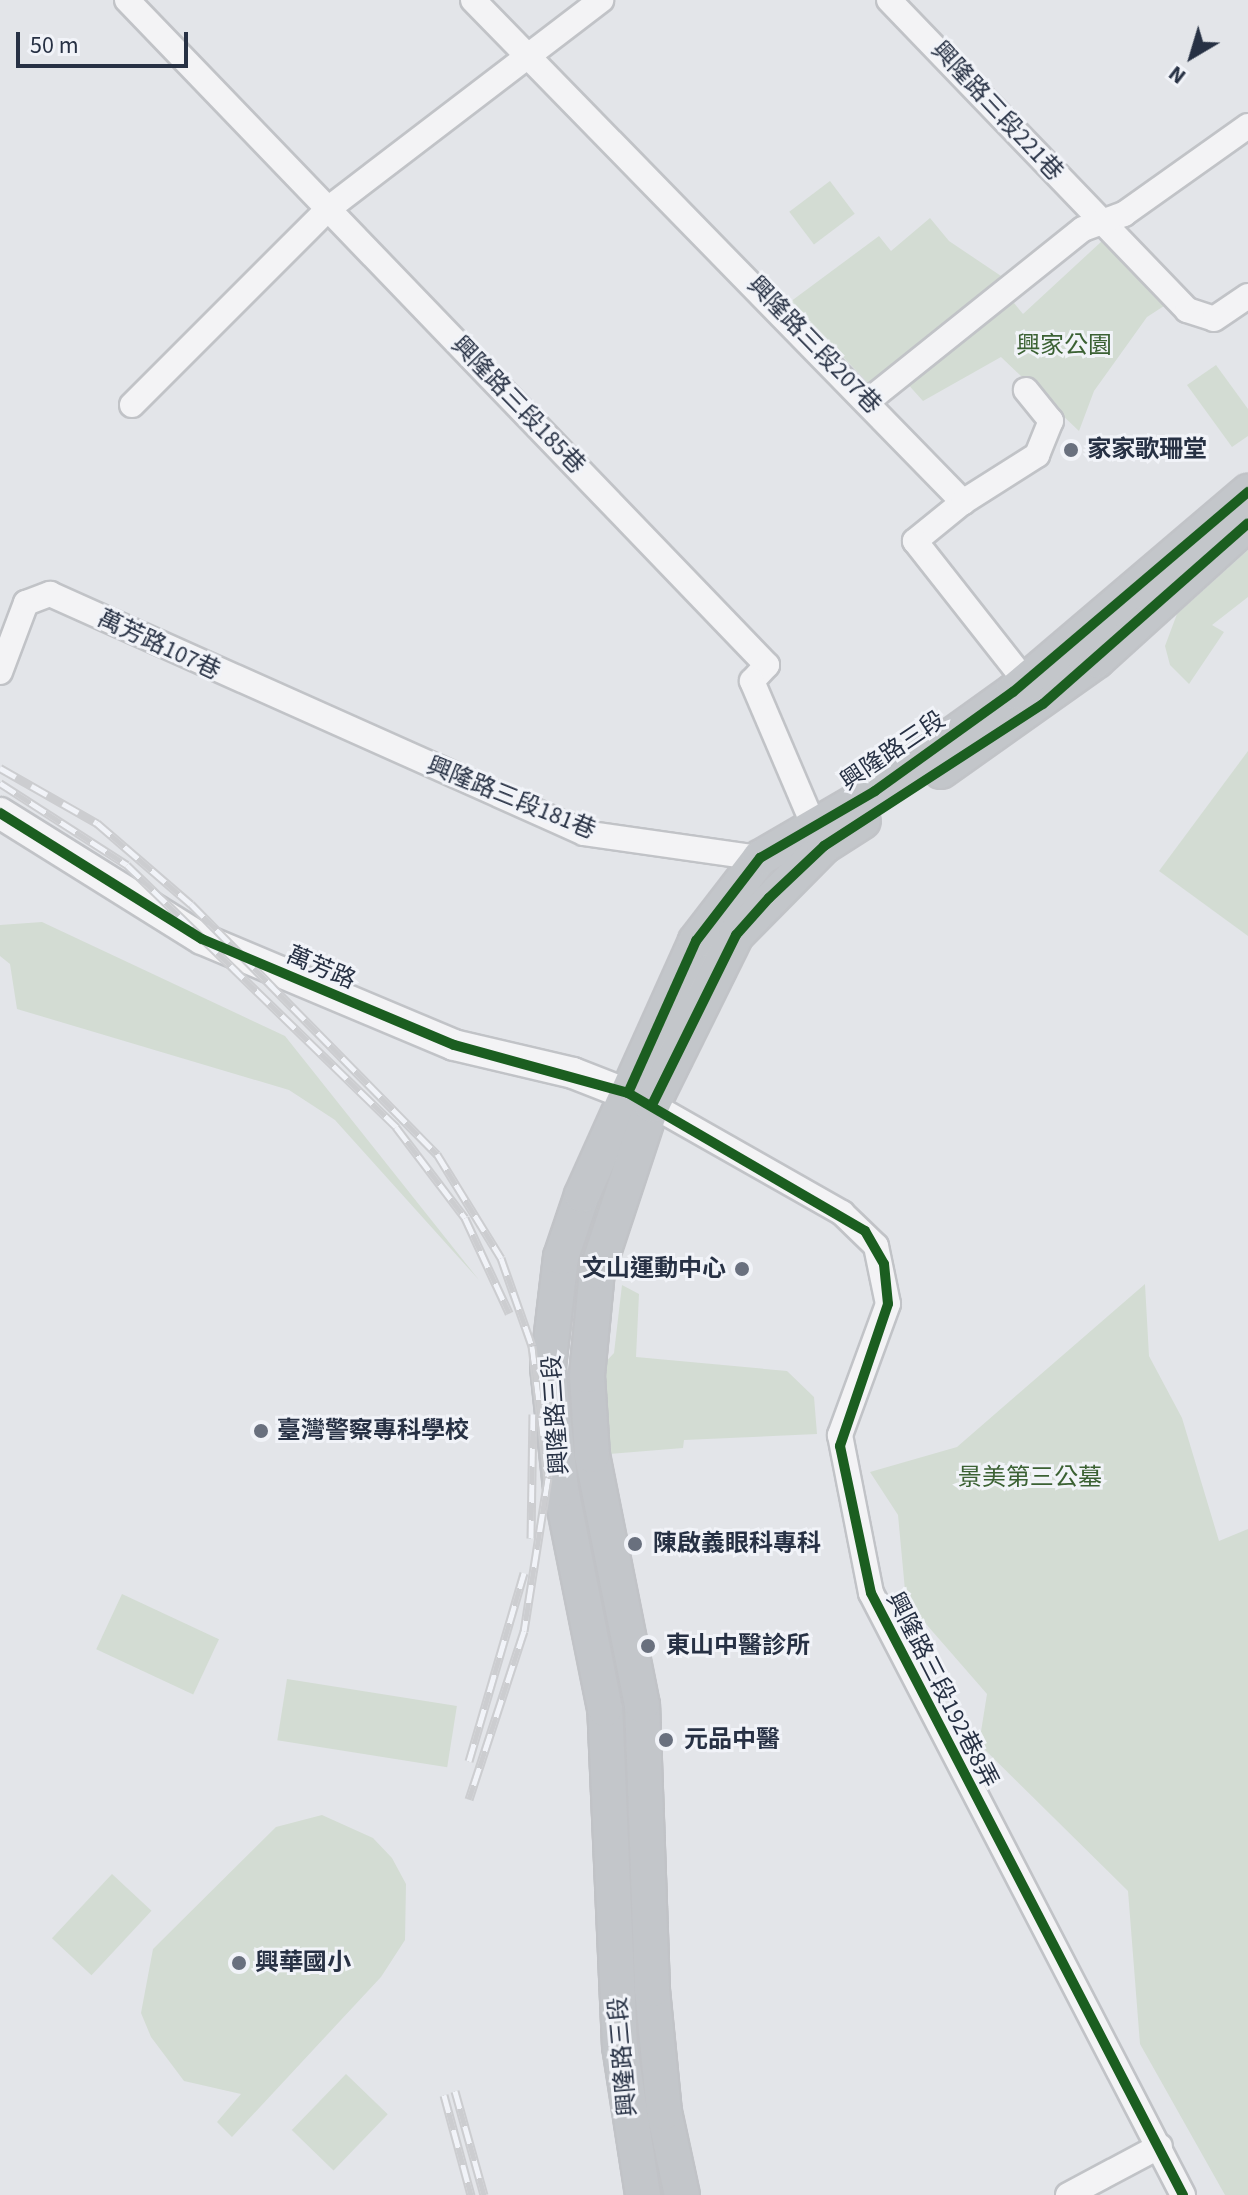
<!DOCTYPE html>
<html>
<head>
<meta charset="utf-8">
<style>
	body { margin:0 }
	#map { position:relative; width:1248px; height:2195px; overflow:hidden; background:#e3e5e9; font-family:"Source Sans 3","Noto Sans TC",sans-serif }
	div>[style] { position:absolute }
	.green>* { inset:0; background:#d3dcd3; transform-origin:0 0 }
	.roads { filter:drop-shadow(2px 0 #c1c3c7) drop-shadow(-2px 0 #c1c3c7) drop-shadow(0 2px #c1c3c7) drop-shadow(0 -2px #c1c3c7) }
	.minor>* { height:24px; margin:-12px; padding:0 12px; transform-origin:12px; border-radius:12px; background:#f3f3f5 }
	.tertiary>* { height:30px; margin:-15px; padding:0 15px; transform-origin:15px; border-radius:15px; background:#f3f3f5 }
	.secondary>* { height:34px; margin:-17px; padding:0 17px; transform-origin:17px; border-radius:17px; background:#c3c6ca }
	.rail>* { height:9px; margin-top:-4.5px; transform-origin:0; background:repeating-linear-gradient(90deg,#f1f3f8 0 18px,#cccdd0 0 36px); box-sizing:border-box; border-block:2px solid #cccdd0 }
	.cycleway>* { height:10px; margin:-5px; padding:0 5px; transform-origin:5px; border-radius:5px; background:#1b5e20 }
	.dots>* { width:22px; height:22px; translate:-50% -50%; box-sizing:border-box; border:4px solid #f1f3f8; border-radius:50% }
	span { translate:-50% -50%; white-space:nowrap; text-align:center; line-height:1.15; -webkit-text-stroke:6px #f1f3f8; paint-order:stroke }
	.street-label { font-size:24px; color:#273144 }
	.park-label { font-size:24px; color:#3b6133 }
	.poi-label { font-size:24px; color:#273144; font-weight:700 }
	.left { translate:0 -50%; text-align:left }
	.right { translate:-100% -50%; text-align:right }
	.north { position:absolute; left:1152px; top:16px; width:80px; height:80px; -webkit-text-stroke:6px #f1f3f8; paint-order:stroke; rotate:218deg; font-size:22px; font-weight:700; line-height:32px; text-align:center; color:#273144 }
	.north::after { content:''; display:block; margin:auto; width:28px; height:36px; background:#273144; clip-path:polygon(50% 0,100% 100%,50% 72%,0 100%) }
	.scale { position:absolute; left:16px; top:32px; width:172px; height:36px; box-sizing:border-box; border:4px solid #273144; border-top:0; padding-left:10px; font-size:24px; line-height:28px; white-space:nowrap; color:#273144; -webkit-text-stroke:6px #f1f3f8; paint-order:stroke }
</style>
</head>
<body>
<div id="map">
	<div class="green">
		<i style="left:830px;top:181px;width:41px;height:51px;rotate:53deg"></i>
		<i style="clip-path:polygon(930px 218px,949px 241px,1004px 278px,872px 387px,790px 302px,879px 236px,891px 251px)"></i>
		<i style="clip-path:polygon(1102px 241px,1167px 304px,1147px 317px,1094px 391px,1079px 431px,1001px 357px,923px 401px,905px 381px,978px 319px,1014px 303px,1023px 314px)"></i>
		<i style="clip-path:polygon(1216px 365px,1248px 409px,1248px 436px,1232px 447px,1187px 385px)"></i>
		<i style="clip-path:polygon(1248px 550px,1248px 597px,1212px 625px,1224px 632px,1189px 684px,1170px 665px,1165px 646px,1177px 614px)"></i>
		<i style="clip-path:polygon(1248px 751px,1248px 936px,1159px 871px)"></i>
		<i style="clip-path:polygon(42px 922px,285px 1036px,479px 1280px,335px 1120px,289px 1090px,17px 1009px,10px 964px,0 956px,0 925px)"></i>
		<i style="clip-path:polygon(1145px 1284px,1149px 1356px,1182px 1418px,1219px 1541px,1248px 1529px,1248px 2195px,1225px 2195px,1140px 2044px,1128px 1891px,979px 1744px,987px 1694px,906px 1601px,898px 1515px,870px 1472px,957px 1447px)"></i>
		<i style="clip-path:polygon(622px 1285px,639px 1294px,636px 1357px,787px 1371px,814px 1397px,817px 1434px,684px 1440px,683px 1448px,609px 1454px,601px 1367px,614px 1353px)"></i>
		<i style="left:122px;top:1594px;width:107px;height:61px;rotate:25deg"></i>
		<i style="left:287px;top:1679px;width:172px;height:62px;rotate:9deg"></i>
		<i style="clip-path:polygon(322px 1815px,373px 1838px,392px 1858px,406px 1884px,405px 1940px,381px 1977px,232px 2137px,217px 2122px,241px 2094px,184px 2081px,151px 2037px,141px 2013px,153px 1949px,276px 1827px)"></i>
		<i style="left:112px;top:1874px;width:54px;height:88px;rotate:43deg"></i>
		<i style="left:346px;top:2074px;width:58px;height:78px;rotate:44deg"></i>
	</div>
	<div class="roads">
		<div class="minor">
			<i style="left:127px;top:0;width:923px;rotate:46.1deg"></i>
			<i style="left:767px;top:665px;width:22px;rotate:133deg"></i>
			<i style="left:752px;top:681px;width:171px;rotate:66.9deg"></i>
			<i style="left:473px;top:0;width:702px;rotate:45.69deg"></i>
			<i style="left:963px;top:502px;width:62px;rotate:140.9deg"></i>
			<i style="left:915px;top:541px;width:192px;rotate:51.8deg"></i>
			<i style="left:889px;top:0;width:430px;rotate:46.1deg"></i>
			<i style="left:1187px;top:310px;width:28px;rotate:18deg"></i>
			<i style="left:1214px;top:319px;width:41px;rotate:-34.1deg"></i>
			<i style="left:868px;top:401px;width:275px;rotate:-38.7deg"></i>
			<i style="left:1083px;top:229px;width:44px;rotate:-20.1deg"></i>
			<i style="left:1124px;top:214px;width:152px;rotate:-35.4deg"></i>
			<i style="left:132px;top:405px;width:277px;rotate:-45deg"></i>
			<i style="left:328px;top:209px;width:344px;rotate:-37.4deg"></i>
			<i style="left:963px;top:502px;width:88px;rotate:-32.4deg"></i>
			<i style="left:1037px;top:455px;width:37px;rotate:-68deg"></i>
			<i style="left:1051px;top:421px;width:40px;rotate:-129deg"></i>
			<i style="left:0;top:672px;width:74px;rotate:-69.4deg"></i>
			<i style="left:26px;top:603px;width:26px;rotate:-21deg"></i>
			<i style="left:50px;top:594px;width:585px;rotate:24.11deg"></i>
			<i style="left:584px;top:833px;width:178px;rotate:8.1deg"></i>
			<i style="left:652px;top:1105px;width:219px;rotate:29.6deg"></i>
			<i style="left:842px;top:1213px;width:47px;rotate:44.1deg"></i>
			<i style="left:876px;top:1246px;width:59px;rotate:78.3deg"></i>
			<i style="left:888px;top:1304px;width:140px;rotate:110.1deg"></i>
			<i style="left:840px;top:1435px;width:161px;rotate:78.9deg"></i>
			<i style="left:871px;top:1593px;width:678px;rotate:62.6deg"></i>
			<i style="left:1068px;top:2195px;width:104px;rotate:-28deg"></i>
		</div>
		<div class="tertiary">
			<i style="left:0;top:813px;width:238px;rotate:32deg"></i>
			<i style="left:202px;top:939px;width:273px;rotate:22.8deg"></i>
			<i style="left:454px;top:1045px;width:122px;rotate:13.2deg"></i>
			<i style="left:573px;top:1073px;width:79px;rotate:21.4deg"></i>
		</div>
		<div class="secondary">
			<i style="left:941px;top:771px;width:191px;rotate:-35.4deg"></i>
			<i style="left:1097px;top:660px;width:204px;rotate:-42.2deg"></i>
			<i style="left:643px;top:2195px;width:150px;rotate:-98.8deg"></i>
			<i style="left:620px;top:2047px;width:338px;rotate:-92.5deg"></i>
			<i style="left:605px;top:1709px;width:224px;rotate:-101.3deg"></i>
			<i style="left:561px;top:1489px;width:123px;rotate:-96.1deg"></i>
			<i style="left:548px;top:1367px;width:111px;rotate:-83.3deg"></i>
			<i style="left:561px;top:1257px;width:65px;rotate:-71.3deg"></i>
			<i style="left:582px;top:1195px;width:278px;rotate:-65.8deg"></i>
			<i style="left:696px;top:941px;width:105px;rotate:-52.4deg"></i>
			<i style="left:760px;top:858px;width:133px;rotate:-30.2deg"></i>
			<i style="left:875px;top:791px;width:170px;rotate:-35.7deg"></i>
			<i style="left:1013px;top:692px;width:309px;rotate:-40.4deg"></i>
			<i style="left:682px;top:2195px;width:85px;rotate:-102.2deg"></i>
			<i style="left:664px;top:2112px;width:124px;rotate:-95.6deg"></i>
			<i style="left:652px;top:1989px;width:284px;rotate:-92deg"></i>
			<i style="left:642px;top:1705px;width:255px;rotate:-101.3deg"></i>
			<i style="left:592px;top:1455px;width:80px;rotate:-93.6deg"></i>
			<i style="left:587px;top:1375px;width:104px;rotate:-84.5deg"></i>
			<i style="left:597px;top:1271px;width:175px;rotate:-71.7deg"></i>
			<i style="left:652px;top:1105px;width:190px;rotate:-63.7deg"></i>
			<i style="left:736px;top:935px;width:125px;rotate:-45.3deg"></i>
			<i style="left:824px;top:846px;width:46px;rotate:-32.7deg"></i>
		</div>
	</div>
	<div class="rail">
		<i style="left:0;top:768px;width:112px;rotate:29.6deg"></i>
		<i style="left:97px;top:823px;width:124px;rotate:40.8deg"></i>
		<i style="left:191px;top:904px;width:351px;rotate:45.5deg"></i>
		<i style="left:437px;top:1154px;width:122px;rotate:58.4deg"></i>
		<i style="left:501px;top:1258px;width:93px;rotate:70.6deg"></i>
		<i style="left:532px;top:1346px;width:133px;rotate:83.1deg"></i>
		<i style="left:548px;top:1478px;width:155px;rotate:98.9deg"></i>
		<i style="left:524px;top:1631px;width:177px;rotate:108.1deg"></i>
		<i style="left:0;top:783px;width:151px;rotate:32.8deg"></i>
		<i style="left:127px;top:865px;width:376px;rotate:44.2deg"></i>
		<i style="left:396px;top:1127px;width:114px;rotate:52.8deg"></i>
		<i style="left:465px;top:1218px;width:105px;rotate:65.1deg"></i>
		<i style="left:531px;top:1538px;width:124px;rotate:-89.1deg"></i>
		<i style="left:469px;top:1761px;width:196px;rotate:-73.7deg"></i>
		<i style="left:455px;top:2091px;width:108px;rotate:74.4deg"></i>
		<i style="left:444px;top:2095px;width:104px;rotate:74.9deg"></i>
	</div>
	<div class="cycleway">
		<i style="left:0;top:813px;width:238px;rotate:32deg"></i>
		<i style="left:202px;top:939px;width:273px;rotate:22.8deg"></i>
		<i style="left:454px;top:1045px;width:180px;rotate:15.4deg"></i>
		<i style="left:628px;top:1093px;width:274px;rotate:30.2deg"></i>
		<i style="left:865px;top:1231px;width:38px;rotate:60deg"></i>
		<i style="left:884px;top:1264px;width:40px;rotate:84.3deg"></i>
		<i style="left:888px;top:1304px;width:150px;rotate:108.7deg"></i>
		<i style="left:840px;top:1446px;width:150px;rotate:78.1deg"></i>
		<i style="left:871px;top:1593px;width:678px;rotate:62.6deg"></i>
		<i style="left:628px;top:1093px;width:167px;rotate:-65.9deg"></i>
		<i style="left:696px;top:941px;width:105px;rotate:-52.4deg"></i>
		<i style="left:760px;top:858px;width:133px;rotate:-30.2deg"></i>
		<i style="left:875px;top:791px;width:170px;rotate:-35.7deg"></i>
		<i style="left:1013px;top:692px;width:309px;rotate:-40.4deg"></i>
		<i style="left:652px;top:1105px;width:190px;rotate:-63.7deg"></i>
		<i style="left:736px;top:935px;width:50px;rotate:-48.3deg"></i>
		<i style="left:769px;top:898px;width:76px;rotate:-43.4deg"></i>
		<i style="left:824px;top:846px;width:261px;rotate:-33deg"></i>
		<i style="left:1043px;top:704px;width:273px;rotate:-41.4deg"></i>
	</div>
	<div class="dots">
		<i style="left:1071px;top:450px;background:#69707e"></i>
		<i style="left:742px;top:1269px;background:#69707e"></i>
		<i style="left:261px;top:1431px;background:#69707e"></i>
		<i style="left:635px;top:1544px;background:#69707e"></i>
		<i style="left:648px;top:1646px;background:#69707e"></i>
		<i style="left:666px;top:1740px;background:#69707e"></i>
		<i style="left:239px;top:1963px;background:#69707e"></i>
	</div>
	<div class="street-label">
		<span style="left:997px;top:111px;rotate:47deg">興隆路三段221巷</span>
		<span style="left:814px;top:345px;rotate:46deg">興隆路三段207巷</span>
		<span style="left:518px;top:405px;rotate:46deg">興隆路三段185巷</span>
		<span style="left:159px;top:645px;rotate:25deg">萬芳路107巷</span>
		<span style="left:893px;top:751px;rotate:-34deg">興隆路三段</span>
		<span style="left:511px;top:798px;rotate:22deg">興隆路三段181巷</span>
		<span style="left:321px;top:968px;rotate:23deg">萬芳路</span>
		<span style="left:556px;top:1415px;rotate:-94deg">興隆路三段</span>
		<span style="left:942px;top:1690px;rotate:63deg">興隆路三段192巷8弄</span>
		<span style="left:623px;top:2057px;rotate:-95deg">興隆路三段</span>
	</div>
	<div class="park-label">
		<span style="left:1064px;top:346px">興家公園</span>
		<span style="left:1030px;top:1478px">景美第三公墓</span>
	</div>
	<div class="poi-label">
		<span class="left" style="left:1087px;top:450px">家家歌珊堂</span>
		<span class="right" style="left:726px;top:1269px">文山運動中心</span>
		<span class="left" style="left:277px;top:1431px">臺灣警察專科學校</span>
		<span class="left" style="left:653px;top:1544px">陳啟義眼科專科</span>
		<span class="left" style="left:666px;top:1646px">東山中醫診所</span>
		<span class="left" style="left:684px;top:1740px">元品中醫</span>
		<span class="left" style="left:255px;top:1963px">興華國小</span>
	</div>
	<div class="north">N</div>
	<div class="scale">50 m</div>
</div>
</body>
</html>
